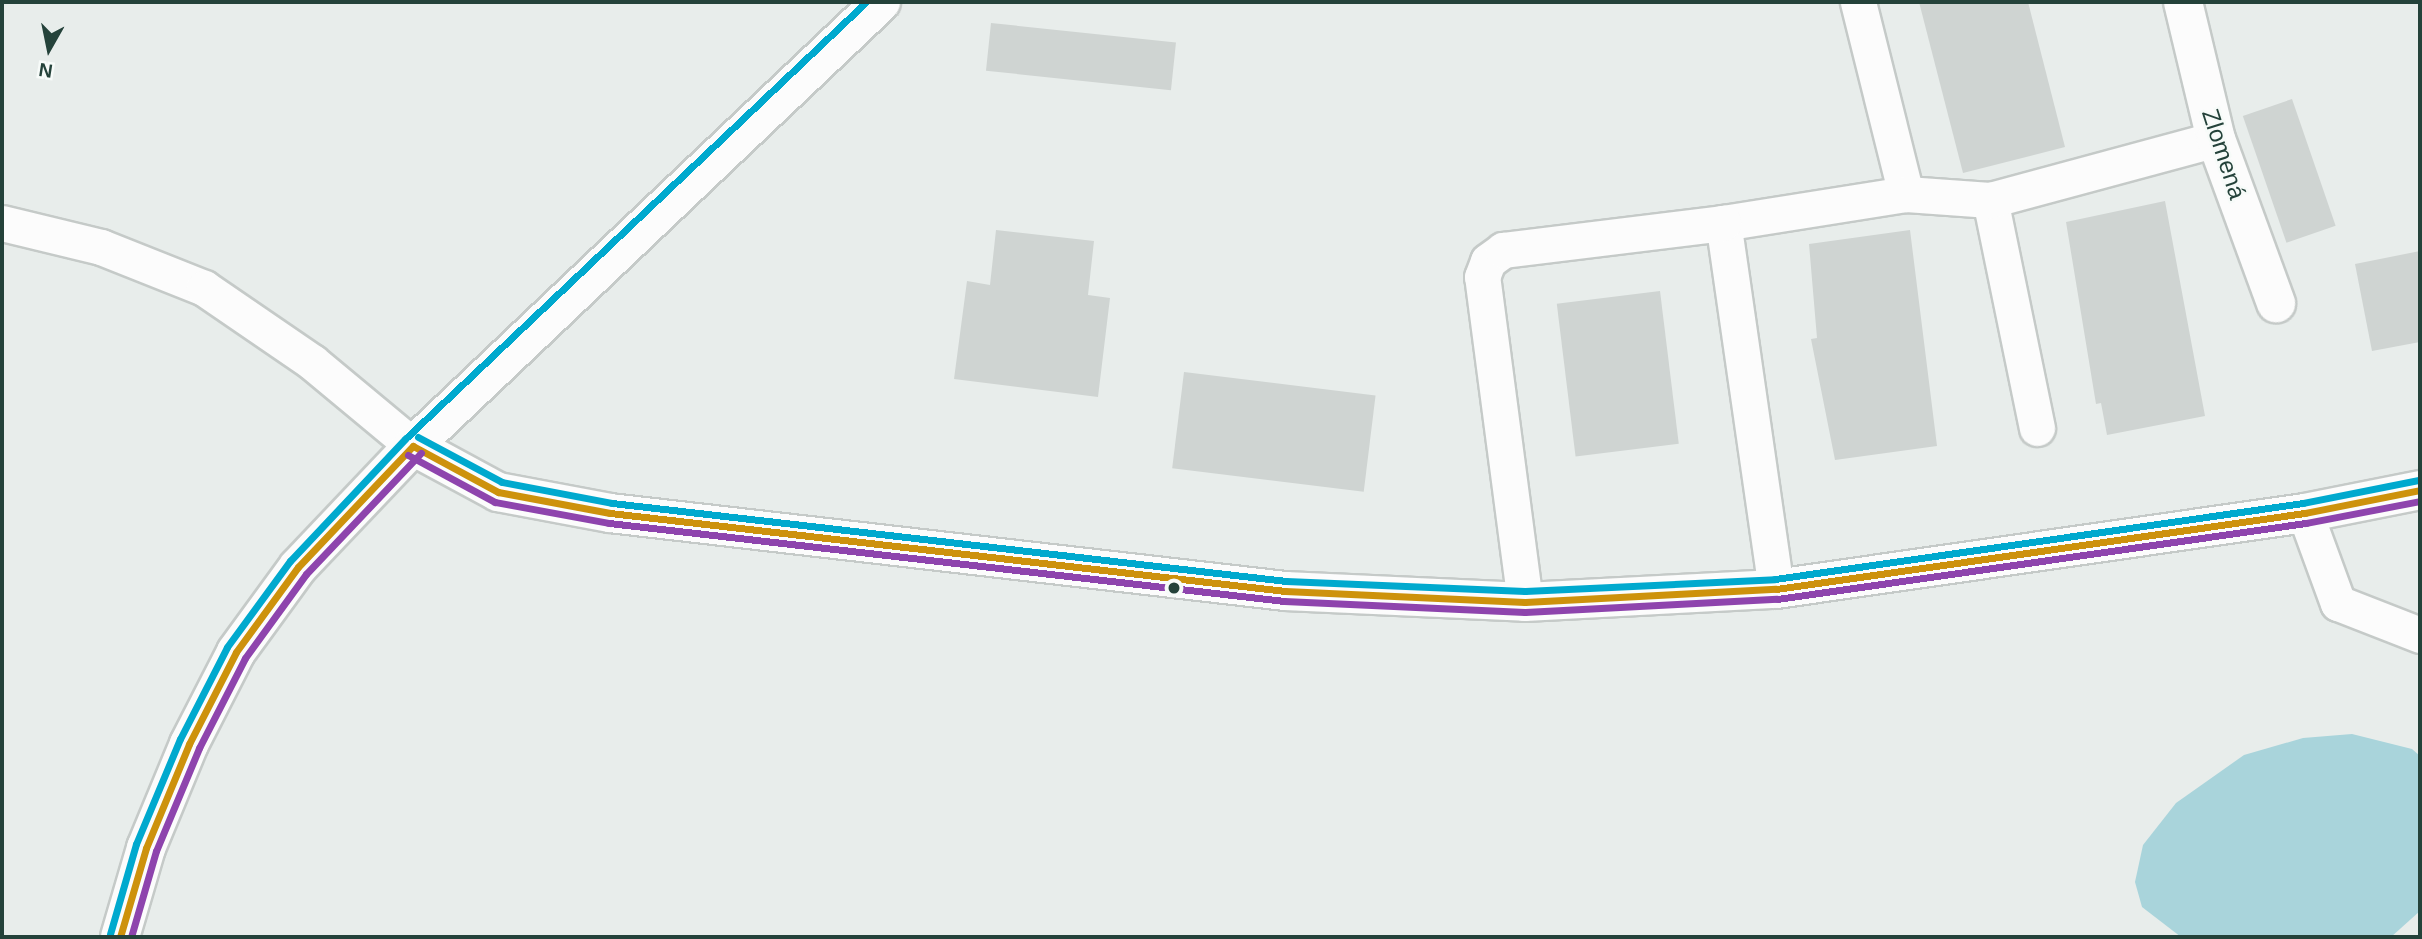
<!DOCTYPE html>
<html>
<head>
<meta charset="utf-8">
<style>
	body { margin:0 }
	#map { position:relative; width:2422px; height:939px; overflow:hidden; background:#e8edeb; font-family:Helvetica,sans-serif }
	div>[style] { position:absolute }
	.water>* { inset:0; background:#a9d4db }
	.building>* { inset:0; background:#cfd4d2; transform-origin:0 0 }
	.roads { filter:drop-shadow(2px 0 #c5cac8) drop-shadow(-2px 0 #c5cac8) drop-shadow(0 2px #c5cac8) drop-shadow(0 -2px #c5cac8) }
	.service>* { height:35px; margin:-17.5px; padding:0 17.5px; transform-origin:17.5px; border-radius:17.5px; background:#fcfcfc }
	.minor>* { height:38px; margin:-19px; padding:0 19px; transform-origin:19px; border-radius:19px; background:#fcfcfc }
	.tertiary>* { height:38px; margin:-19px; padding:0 19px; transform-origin:19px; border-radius:19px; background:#fcfcfc }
	.bus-1>* { height:7px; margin:-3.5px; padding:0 3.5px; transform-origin:3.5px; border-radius:3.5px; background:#cd920c }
	.bus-2>* { height:7px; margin:-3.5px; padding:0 3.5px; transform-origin:3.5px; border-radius:3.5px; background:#8e44ad }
	.bus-3>* { height:7px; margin:-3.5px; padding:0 3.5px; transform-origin:3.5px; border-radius:3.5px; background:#00a9ce }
	.dots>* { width:19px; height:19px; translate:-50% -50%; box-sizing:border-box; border:4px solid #f7fbf9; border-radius:50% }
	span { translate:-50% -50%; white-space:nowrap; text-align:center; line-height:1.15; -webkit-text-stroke:5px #f7fbf9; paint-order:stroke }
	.street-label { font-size:24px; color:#24423a }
	.frame { position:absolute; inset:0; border:4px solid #24423a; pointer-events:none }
	.north { position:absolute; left:14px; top:14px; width:70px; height:70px; -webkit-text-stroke:5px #f7fbf9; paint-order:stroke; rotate:189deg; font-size:19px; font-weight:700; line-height:28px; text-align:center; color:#24423a }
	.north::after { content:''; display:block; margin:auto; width:24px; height:32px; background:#24423a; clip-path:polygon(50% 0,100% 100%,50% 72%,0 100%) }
</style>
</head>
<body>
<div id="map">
	<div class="water">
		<i style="clip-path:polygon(2352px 734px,2412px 749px,2420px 756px,2420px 911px,2391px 937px,2181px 937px,2142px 907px,2135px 882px,2143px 845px,2176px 803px,2244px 755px,2303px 738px)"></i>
	</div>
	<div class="building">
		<i style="clip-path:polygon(1919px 2px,2028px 2px,2065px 147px,1963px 173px)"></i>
		<i style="left:991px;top:23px;width:186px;height:48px;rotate:6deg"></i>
		<i style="left:2292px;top:99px;width:134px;height:52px;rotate:71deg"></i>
		<i style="clip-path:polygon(2165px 201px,2205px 416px,2107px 435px,2101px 403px,2096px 404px,2066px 222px)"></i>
		<i style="clip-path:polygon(996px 230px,1094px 241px,1088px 295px,1110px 298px,1098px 397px,954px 379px,967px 281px,990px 285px)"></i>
		<i style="clip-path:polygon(1910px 230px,1937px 446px,1835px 460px,1811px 339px,1817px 338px,1809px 244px)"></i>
		<i style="clip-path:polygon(2420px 251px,2420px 342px,2372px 351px,2355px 264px)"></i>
		<i style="left:1660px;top:291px;width:154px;height:104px;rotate:83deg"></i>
		<i style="left:1184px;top:372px;width:193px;height:97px;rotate:7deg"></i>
	</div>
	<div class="roads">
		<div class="service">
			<i style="left:1858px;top:2px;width:198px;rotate:76deg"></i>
			<i style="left:2px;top:223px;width:102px;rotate:13.6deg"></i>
			<i style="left:101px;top:247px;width:111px;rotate:21.7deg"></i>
			<i style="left:204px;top:288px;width:131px;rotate:34.4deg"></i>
			<i style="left:312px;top:362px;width:131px;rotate:39.7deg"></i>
			<i style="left:2037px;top:428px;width:233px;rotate:-101.6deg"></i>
			<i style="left:1990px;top:200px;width:234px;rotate:-15.1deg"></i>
			<i style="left:2305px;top:513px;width:96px;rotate:69.9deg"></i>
			<i style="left:2338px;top:603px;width:88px;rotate:21.3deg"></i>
			<i style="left:1776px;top:589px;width:370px;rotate:-98.2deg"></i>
			<i style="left:1723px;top:223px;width:185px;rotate:-9deg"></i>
			<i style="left:1906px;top:194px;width:84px;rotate:4.1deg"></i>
			<i style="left:1525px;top:602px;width:328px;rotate:-97.5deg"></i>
			<i style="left:1482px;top:277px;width:17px;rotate:-69deg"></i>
			<i style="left:1488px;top:261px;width:19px;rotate:-36deg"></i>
			<i style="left:1503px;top:250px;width:222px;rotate:-7deg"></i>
		</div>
		<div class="minor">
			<i style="left:2183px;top:2px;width:141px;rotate:76.5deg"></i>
			<i style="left:2216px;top:139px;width:175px;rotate:69.9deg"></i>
			<i style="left:413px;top:446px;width:97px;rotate:28.4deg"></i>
			<i style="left:498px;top:492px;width:114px;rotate:10.6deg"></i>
			<i style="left:610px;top:513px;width:679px;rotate:6.59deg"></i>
			<i style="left:1285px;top:591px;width:240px;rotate:2.6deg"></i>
			<i style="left:1525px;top:602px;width:251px;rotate:-3deg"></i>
			<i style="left:1776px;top:589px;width:534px;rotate:-8.18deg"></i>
			<i style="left:2305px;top:513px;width:117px;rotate:-11.3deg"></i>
		</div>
		<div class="tertiary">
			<i style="left:120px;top:937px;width:93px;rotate:-73.7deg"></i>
			<i style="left:146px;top:848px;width:113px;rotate:-67.5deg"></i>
			<i style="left:189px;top:744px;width:103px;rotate:-62.9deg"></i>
			<i style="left:236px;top:652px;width:105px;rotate:-53.9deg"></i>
			<i style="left:298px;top:567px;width:167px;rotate:-46.5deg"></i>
			<i style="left:413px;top:446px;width:645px;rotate:-43.49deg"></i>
		</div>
	</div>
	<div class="bus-1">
		<i style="left:413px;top:446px;width:97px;rotate:28.4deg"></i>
		<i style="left:498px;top:492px;width:114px;rotate:10.6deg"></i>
		<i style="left:610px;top:513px;width:679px;rotate:6.59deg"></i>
		<i style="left:1285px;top:591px;width:240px;rotate:2.6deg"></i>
		<i style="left:1525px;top:602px;width:251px;rotate:-3deg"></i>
		<i style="left:1776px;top:589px;width:534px;rotate:-8.18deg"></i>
		<i style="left:2305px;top:513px;width:117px;rotate:-11.3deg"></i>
		<i style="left:120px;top:937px;width:93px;rotate:-73.7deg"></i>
		<i style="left:146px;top:848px;width:113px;rotate:-67.5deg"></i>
		<i style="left:189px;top:744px;width:103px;rotate:-62.9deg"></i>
		<i style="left:236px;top:652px;width:105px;rotate:-53.9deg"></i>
		<i style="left:298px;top:567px;width:167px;rotate:-46.5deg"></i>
	</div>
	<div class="bus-2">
		<i style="left:408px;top:455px;width:99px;rotate:28.4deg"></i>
		<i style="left:495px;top:502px;width:116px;rotate:10.4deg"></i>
		<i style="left:609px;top:523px;width:679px;rotate:6.59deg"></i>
		<i style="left:1284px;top:601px;width:241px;rotate:2.6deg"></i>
		<i style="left:1525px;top:612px;width:252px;rotate:-3deg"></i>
		<i style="left:1777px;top:599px;width:534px;rotate:-8.18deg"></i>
		<i style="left:2306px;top:523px;width:116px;rotate:-10.9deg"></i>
		<i style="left:131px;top:937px;width:90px;rotate:-73.8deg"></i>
		<i style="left:156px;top:851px;width:112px;rotate:-67.3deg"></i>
		<i style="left:199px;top:748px;width:101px;rotate:-62.9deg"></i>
		<i style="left:245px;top:658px;width:104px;rotate:-54deg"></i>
		<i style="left:306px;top:574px;width:167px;rotate:-46.5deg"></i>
	</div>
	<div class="bus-3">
		<i style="left:418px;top:437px;width:95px;rotate:28.2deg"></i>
		<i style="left:502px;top:482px;width:112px;rotate:10.8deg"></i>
		<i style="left:612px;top:503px;width:678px;rotate:6.6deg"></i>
		<i style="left:1286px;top:581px;width:239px;rotate:2.4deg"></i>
		<i style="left:1525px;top:591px;width:250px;rotate:-2.7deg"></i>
		<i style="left:1775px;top:579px;width:533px;rotate:-8.19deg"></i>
		<i style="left:2303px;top:503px;width:117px;rotate:-11.3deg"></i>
		<i style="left:110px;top:934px;width:94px;rotate:-73.9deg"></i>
		<i style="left:136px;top:844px;width:114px;rotate:-67.3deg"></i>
		<i style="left:180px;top:739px;width:103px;rotate:-62.9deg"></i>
		<i style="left:227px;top:647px;width:107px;rotate:-53.8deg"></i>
		<i style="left:290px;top:561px;width:169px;rotate:-46.7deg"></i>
		<i style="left:406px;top:438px;width:634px;rotate:-43.47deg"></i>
	</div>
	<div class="dots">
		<i style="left:1174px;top:588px;background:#24423a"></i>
	</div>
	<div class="street-label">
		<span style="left:2224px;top:154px;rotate:72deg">Zlomená</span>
	</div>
	<div class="frame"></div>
	<div class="north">N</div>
</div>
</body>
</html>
